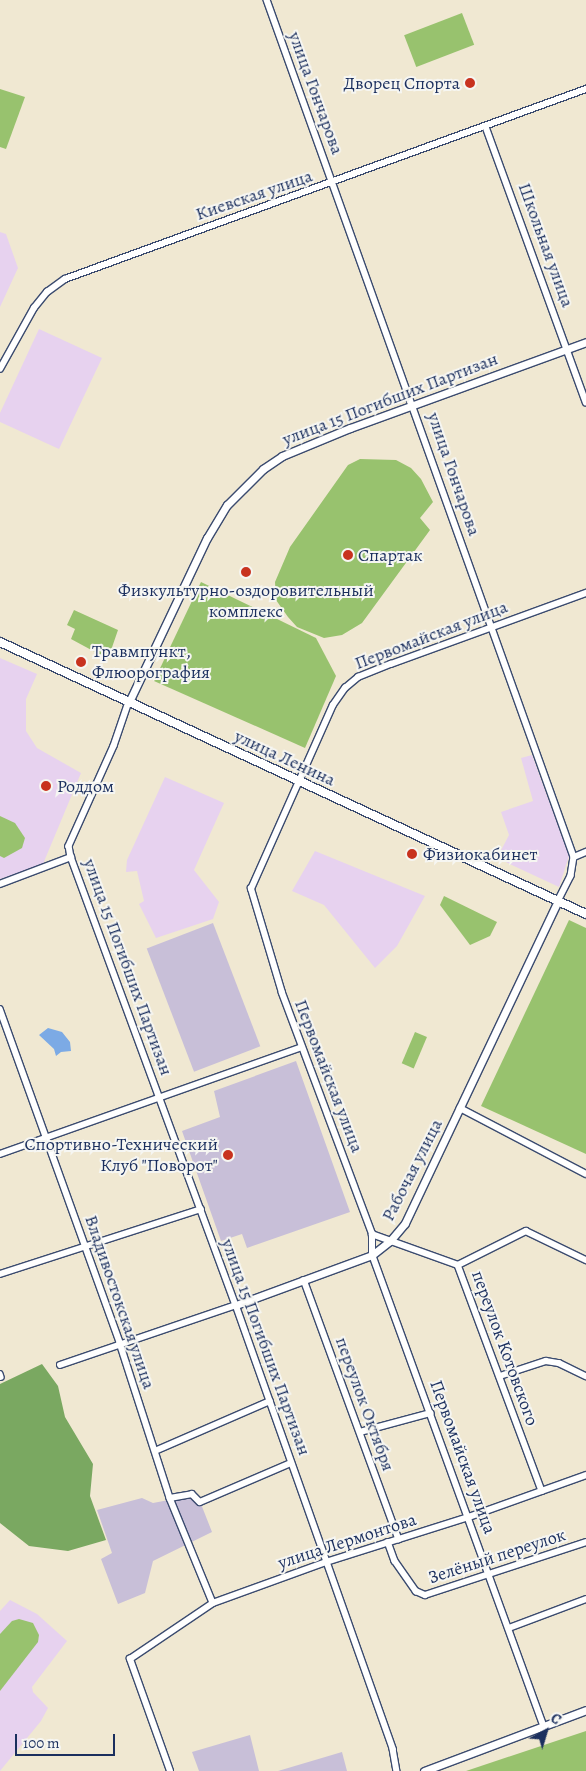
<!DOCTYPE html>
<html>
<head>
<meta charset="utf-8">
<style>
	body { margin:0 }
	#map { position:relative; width:586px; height:1771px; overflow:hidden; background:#f0e8d2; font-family:Alegreya,serif }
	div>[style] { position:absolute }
	.built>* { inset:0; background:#e7d2ef }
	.industrial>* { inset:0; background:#c8bfd8; transform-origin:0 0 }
	.green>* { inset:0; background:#98c26e; transform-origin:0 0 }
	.forest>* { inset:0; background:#7aa861 }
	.water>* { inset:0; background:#7caae5 }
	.roads { filter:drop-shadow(1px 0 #3b4b6f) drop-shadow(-1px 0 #3b4b6f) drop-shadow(0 1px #3b4b6f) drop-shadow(0 -1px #3b4b6f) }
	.minor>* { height:5.5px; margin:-2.75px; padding:0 2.75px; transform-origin:2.75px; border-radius:2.75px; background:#fff }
	.tertiary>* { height:7px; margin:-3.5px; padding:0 3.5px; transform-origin:3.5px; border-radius:3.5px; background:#fff }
	.secondary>* { height:8px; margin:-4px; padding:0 4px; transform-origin:4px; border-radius:4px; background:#fff }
	.dots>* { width:14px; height:14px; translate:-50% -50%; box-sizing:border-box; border:2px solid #f6f6f2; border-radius:50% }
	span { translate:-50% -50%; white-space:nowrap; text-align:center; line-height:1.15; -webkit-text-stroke:4px #f6f6f2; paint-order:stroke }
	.poi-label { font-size:18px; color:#1b2f5e }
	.right { translate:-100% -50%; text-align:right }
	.left { translate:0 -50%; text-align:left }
	.street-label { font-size:18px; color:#1b2f5e }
	.north { position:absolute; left:521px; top:1706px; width:50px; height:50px; -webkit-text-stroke:4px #f6f6f2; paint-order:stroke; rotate:39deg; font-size:14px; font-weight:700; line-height:20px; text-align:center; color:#1b2f5e }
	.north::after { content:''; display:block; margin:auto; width:18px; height:22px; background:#1b2f5e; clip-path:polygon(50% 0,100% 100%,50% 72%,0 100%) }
	.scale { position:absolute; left:15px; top:1734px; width:100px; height:22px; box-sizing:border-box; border:2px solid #1b2f5e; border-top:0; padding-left:6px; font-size:15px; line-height:18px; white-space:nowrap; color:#1b2f5e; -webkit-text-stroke:4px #f6f6f2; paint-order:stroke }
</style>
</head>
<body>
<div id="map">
	<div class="built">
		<i style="clip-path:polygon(0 232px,6px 234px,18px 268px,0 307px)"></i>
		<i style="clip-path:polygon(39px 329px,102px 358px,59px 449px,0 422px,0 413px)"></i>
		<i style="clip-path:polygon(0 658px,37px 674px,26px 699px,26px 731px,37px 748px,81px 773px,43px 864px,0 879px)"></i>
		<i style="clip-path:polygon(532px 755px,569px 856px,559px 887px,497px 858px,509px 835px,501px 812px,533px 801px,521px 758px)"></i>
		<i style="clip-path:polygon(165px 777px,224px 803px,194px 870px,219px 902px,213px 919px,156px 938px,139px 904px,144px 901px,137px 871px,126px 872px,127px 860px)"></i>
		<i style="clip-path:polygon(315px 851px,425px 896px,397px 946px,375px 968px,324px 905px,292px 891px)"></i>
		<i style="clip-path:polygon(10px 1600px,37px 1614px,67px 1641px,32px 1687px,33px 1692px,48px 1708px,41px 1721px,0 1771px,0 1611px)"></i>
	</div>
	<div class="industrial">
		<i style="left:213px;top:923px;width:132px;height:71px;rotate:69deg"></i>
		<i style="clip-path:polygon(296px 1061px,350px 1212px,247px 1248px,242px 1234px,221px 1241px,182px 1131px,220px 1117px,214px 1091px)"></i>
		<i style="clip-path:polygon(190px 1496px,201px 1504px,212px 1532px,153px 1561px,145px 1593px,118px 1604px,101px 1559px,112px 1553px,97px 1510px,142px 1498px,153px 1503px)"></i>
		<i style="clip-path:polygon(250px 1735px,259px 1771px,199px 1771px,192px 1752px)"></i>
		<i style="clip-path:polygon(342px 1752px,347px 1771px,278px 1771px)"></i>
	</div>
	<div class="green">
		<i style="left:462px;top:13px;width:34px;height:62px;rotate:69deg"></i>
		<i style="clip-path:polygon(0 89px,25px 97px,6px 149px,0 147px)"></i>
		<i style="clip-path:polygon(360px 459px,396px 460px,411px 468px,421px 479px,433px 502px,420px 518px,430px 530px,362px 623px,342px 635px,324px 638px,297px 627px,288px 617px,276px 600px,275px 582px,290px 547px,348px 465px)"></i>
		<i style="clip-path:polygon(201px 582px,316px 638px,336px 676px,305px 748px,154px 681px)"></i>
		<i style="clip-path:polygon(74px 610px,118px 630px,108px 659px,71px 639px,75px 629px,67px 625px)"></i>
		<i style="clip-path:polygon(0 816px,15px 823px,25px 838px,22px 848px,4px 858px,0 856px)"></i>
		<i style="clip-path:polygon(444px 896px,497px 922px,490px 936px,470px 945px,440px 905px)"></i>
		<i style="clip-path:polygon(569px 920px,586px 928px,586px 1154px,481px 1106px)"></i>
		<i style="left:415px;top:1032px;width:13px;height:34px;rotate:23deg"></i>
		<i style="clip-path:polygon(19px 1619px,33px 1623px,39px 1635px,38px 1642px,0 1691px,0 1634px,12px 1621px)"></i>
		<i style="clip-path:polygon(586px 1731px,586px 1771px,466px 1771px)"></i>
	</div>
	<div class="forest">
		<i style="clip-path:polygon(42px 1364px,58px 1386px,65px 1417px,93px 1464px,90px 1496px,106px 1540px,68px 1551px,29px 1546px,0 1523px,0 1384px)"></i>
	</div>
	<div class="water">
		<i style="clip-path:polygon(48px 1028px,62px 1032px,70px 1042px,71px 1051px,61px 1052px,56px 1056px,54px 1049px,39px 1035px)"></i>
	</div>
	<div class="roads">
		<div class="minor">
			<i style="left:267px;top:0;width:910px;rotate:70.29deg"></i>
			<i style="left:574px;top:857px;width:19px;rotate:99deg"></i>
			<i style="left:571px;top:876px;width:28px;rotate:117deg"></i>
			<i style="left:486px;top:127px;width:293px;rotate:70deg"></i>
			<i style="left:0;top:369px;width:70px;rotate:-60.9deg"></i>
			<i style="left:34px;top:308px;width:21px;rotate:-51deg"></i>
			<i style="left:47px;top:292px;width:22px;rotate:-36deg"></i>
			<i style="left:65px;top:279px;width:555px;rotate:-20.04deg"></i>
			<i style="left:129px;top:702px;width:46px;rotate:108.8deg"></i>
			<i style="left:114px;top:746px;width:110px;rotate:114.2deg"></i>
			<i style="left:69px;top:846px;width:11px;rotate:80deg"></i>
			<i style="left:71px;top:857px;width:477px;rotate:69.8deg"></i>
			<i style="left:236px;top:1305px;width:471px;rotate:70.5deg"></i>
			<i style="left:393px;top:1749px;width:22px;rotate:80deg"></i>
			<i style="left:574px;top:857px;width:13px;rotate:-23deg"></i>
			<i style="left:0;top:884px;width:76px;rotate:-20.8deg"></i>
			<i style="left:0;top:1009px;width:355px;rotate:70.2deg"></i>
			<i style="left:120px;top:1343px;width:163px;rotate:72.1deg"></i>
			<i style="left:170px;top:1498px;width:113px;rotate:67.7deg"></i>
			<i style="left:460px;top:1108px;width:142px;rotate:27.6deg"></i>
			<i style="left:0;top:1154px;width:320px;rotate:-19.5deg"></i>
			<i style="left:372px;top:1234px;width:91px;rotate:19.8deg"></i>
			<i style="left:458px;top:1265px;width:241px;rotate:69.6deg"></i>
			<i style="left:458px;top:1265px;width:76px;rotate:-26.6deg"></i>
			<i style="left:526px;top:1231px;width:67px;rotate:25.8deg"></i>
			<i style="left:0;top:1274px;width:211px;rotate:-17.9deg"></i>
			<i style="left:304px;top:1280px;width:276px;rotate:69.9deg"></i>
			<i style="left:60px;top:1365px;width:186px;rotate:-18.8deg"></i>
			<i style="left:0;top:1374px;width:3px;rotate:72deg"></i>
			<i style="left:500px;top:1376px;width:48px;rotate:-18.1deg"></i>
			<i style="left:546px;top:1361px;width:13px;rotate:9deg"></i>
			<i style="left:559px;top:1363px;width:30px;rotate:26deg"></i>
			<i style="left:360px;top:1432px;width:73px;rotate:-15deg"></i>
			<i style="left:155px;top:1451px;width:125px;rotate:-23.5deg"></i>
			<i style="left:170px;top:1498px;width:22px;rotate:-10deg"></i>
			<i style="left:192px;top:1494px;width:11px;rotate:45deg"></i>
			<i style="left:200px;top:1502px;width:99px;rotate:-23.2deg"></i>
			<i style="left:388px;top:1542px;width:20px;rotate:70deg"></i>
			<i style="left:395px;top:1561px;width:37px;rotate:55deg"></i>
			<i style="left:416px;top:1591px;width:10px;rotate:24deg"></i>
			<i style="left:425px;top:1595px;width:169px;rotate:-18.2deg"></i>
			<i style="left:509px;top:1628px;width:82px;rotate:-20.6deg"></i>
			<i style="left:543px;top:1725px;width:500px;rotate:-109.99deg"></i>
			<i style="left:372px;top:1255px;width:21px;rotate:-90deg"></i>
			<i style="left:372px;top:1234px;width:257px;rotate:-110.5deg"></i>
			<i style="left:282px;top:993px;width:109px;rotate:-106.6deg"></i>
			<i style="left:251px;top:889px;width:201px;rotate:-66deg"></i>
			<i style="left:333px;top:705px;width:21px;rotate:-55deg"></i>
			<i style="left:345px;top:688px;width:17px;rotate:-40deg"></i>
			<i style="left:358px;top:677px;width:35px;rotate:-22deg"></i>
			<i style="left:391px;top:664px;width:208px;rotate:-20deg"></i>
			<i style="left:170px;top:1771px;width:119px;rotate:-109.7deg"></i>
			<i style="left:130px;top:1659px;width:100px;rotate:-34deg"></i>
			<i style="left:213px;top:1603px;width:120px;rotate:-19.9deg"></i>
			<i style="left:326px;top:1562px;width:150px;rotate:-17.5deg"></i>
			<i style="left:469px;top:1517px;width:124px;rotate:-19.7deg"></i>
		</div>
		<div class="tertiary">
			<i style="left:129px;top:702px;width:182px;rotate:-64.6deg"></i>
			<i style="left:207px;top:538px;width:39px;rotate:-59deg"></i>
			<i style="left:227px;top:505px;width:51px;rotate:-45deg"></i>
			<i style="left:263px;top:469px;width:23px;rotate:-34deg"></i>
			<i style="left:282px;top:456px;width:74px;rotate:-22.4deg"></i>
			<i style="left:350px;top:428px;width:251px;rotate:-20deg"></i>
			<i style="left:236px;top:1305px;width:145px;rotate:-20.2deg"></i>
			<i style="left:372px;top:1255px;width:23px;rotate:-38deg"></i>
			<i style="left:390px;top:1241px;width:23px;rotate:-50deg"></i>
			<i style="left:405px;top:1223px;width:357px;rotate:-64.6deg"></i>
			<i style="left:424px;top:1771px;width:173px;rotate:-20.6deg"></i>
		</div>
		<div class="secondary">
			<i style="left:0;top:642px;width:646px;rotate:24.9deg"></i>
		</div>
	</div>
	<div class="dots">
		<i style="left:470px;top:83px;background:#c8321e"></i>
		<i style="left:348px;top:555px;background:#c8321e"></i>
		<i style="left:246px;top:572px;background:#c8321e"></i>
		<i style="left:81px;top:662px;background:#c8321e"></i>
		<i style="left:46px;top:786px;background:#c8321e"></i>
		<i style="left:412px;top:854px;background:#c8321e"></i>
		<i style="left:228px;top:1155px;background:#c8321e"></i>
	</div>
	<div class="poi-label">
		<span class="right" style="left:460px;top:83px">Дворец Спорта</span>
		<span class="left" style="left:358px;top:555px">Спартак</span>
		<span style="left:246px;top:601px">Физкультурно-оздоровительный<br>комплекс</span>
		<span class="left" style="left:92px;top:662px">Травмпункт,<br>Флюорография</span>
		<span class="left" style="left:57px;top:786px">Роддом</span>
		<span class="left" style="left:423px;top:854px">Физиокабинет</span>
		<span class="right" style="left:218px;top:1155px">Спортивно-Технический<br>Клуб "Поворот"</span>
	</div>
	<div class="street-label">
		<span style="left:316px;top:93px;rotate:70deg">улица Гончарова</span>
		<span style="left:254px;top:195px;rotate:-19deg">Киевская улица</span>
		<span style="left:546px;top:245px;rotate:70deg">Школьная улица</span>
		<span style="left:390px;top:399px;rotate:-21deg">улица 15 Погибших Партизан</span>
		<span style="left:454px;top:474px;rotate:71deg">улица Гончарова</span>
		<span style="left:431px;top:635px;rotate:-21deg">Первомайская улица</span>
		<span style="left:285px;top:758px;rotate:25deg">улица Ленина</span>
		<span style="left:128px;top:967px;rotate:70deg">улица 15 Погибших Партизан</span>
		<span style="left:329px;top:1076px;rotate:69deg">Первомайская улица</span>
		<span style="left:412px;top:1170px;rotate:-63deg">Рабочая улица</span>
		<span style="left:120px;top:1302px;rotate:71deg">Владивостокская улица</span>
		<span style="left:266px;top:1347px;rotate:70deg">улица 15 Погибших Партизан</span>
		<span style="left:505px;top:1348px;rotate:70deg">переулок Котовского</span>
		<span style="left:365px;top:1404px;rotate:70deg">переулок Октября</span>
		<span style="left:463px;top:1457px;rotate:70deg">Первомайская улица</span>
		<span style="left:347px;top:1541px;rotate:-18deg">улица Лермонтова</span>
		<span style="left:497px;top:1556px;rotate:-18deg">Зелёный переулок</span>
	</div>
	<div class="north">С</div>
	<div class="scale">100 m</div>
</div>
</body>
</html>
